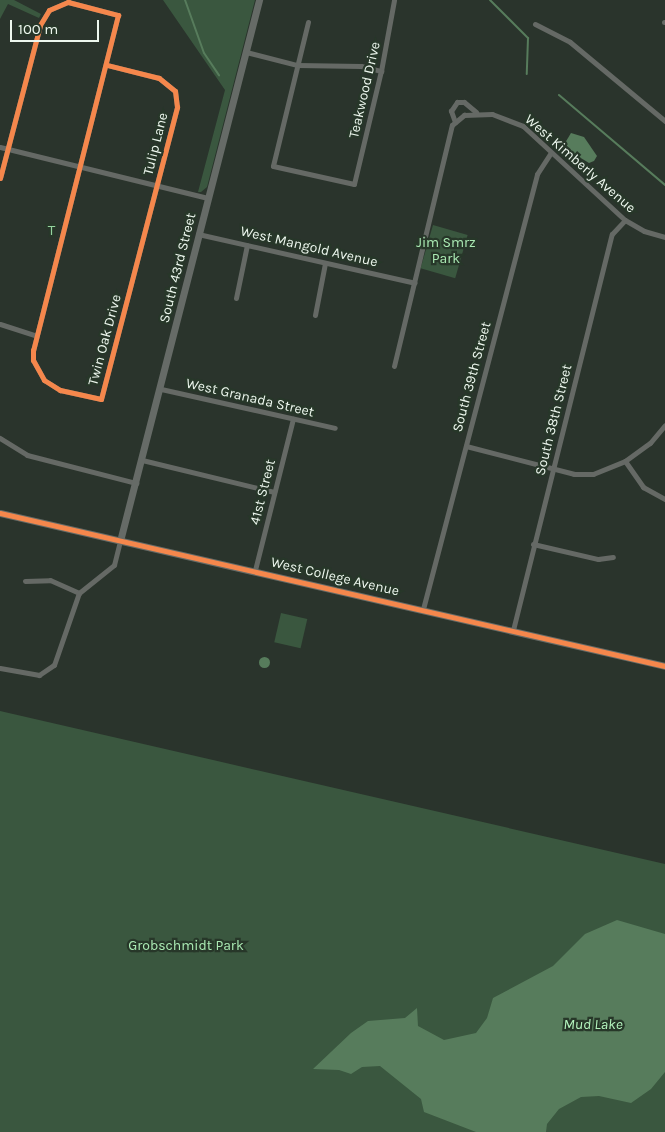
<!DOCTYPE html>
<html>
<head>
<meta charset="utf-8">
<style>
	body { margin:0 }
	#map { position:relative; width:665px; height:1132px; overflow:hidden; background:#2a342c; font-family:Karla,sans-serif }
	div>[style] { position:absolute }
	.green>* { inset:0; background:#3a573f; transform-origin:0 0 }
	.water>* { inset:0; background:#577c5c }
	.round { border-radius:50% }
	.stream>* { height:2px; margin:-1px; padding:0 1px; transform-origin:1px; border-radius:1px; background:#577c5c }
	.street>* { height:5px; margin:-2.5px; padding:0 2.5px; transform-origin:2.5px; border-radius:2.5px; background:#656965 }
	.secondary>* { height:7px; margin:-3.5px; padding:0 3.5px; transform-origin:3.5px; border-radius:3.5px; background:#666b67 }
	.cycleway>* { height:5px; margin:-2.5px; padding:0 2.5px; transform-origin:2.5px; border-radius:2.5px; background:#f5874c }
	span { translate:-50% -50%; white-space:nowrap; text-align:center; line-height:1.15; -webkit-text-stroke:4.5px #273729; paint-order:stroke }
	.street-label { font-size:14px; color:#edf7ee }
	.park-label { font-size:14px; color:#abebb4 }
	.neighbourhood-label { font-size:15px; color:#95d59f; letter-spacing:1px }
	.water-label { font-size:15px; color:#b4f5be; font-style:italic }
	.scale { position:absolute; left:10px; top:20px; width:89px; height:22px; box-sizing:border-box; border:2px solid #edf7ee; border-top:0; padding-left:6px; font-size:15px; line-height:18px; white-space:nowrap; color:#edf7ee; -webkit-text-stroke:4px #273729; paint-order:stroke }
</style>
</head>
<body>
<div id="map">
	<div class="green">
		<i style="clip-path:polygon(0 0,14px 0,41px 14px,39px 18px,8px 4px,0 19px)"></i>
		<i style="clip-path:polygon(163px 0,255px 0,207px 187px,201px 192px,198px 192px,225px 90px)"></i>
		<i style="left:433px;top:225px;width:36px;height:45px;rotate:16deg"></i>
		<i style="left:281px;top:613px;width:27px;height:30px;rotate:13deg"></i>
		<i style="clip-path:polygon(0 711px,665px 864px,665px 1132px,0 1132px)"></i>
	</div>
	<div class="water">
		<i style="clip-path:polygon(571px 133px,584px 137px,597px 156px,594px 161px,589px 163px,571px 152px,565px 143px)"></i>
		<i class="round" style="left:258.5px;top:656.5px;width:11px;height:11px"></i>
		<i style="clip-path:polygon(617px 920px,665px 934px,665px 1072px,651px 1089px,631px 1103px,599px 1096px,581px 1097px,559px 1109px,547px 1124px,546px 1132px,476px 1132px,424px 1112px,421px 1099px,380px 1066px,362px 1067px,351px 1074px,339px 1070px,313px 1069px,351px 1033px,368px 1021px,405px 1018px,417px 1008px,418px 1026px,444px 1040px,476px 1033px,487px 1018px,493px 998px,553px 966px,585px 934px)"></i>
	</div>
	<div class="stream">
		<i style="left:185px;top:0;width:56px;rotate:70.3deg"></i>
		<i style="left:204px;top:53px;width:27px;rotate:56deg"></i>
		<i style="left:490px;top:0;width:54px;rotate:45deg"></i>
		<i style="left:528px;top:38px;width:36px;rotate:92deg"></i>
		<i style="left:559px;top:95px;width:139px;rotate:40.3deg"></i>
	</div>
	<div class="street">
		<i style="left:308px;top:22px;width:148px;rotate:103.7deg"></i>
		<i style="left:273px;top:166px;width:83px;rotate:12.5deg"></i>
		<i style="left:354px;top:184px;width:116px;rotate:-76.6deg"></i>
		<i style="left:381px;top:71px;width:72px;rotate:-79.6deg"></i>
		<i style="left:664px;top:22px;width:1px"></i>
		<i style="left:535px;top:24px;width:39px;rotate:27deg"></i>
		<i style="left:570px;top:42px;width:124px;rotate:39.7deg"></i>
		<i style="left:246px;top:52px;width:53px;rotate:14.3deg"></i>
		<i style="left:297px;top:65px;width:64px;rotate:0.9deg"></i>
		<i style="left:361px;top:66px;width:21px;rotate:14deg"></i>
		<i style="left:455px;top:122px;width:12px;rotate:-110deg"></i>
		<i style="left:451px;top:111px;width:11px;rotate:-56deg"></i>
		<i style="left:457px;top:102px;width:7px"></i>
		<i style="left:464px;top:102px;width:16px;rotate:40deg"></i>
		<i style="left:0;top:147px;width:214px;rotate:13.8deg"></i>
		<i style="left:0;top:178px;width:158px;rotate:-75.3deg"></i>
		<i style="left:40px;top:25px;width:17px;rotate:-59deg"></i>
		<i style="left:49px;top:10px;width:21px;rotate:-23deg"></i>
		<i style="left:68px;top:2px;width:52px;rotate:14.6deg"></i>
		<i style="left:118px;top:15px;width:346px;rotate:104.2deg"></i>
		<i style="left:33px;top:350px;width:10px;rotate:90deg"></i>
		<i style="left:33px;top:360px;width:23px;rotate:61deg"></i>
		<i style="left:44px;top:380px;width:19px;rotate:32deg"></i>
		<i style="left:60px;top:390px;width:42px;rotate:12.4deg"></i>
		<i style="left:101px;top:399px;width:302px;rotate:-75.4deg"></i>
		<i style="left:177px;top:107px;width:16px;rotate:-97deg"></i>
		<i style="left:175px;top:91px;width:21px;rotate:-141deg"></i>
		<i style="left:159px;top:78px;width:54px;rotate:-166deg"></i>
		<i style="left:198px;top:234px;width:222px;rotate:12.7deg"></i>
		<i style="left:236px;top:298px;width:54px;rotate:-78.3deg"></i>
		<i style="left:315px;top:315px;width:53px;rotate:-79.1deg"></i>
		<i style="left:0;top:324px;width:38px;rotate:18deg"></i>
		<i style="left:394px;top:366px;width:248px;rotate:-76.5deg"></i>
		<i style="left:452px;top:125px;width:16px;rotate:-40deg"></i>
		<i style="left:464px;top:115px;width:28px;rotate:-2deg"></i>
		<i style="left:492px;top:114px;width:33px;rotate:21deg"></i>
		<i style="left:523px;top:126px;width:139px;rotate:42.7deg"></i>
		<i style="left:625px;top:220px;width:22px;rotate:30deg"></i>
		<i style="left:644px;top:231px;width:22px;rotate:16deg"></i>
		<i style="left:161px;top:389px;width:178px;rotate:12.6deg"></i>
		<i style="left:0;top:438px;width:32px;rotate:32deg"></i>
		<i style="left:27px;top:455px;width:113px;rotate:14.4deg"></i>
		<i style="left:466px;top:446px;width:112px;rotate:14.5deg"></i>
		<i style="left:574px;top:474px;width:19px"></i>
		<i style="left:593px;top:474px;width:35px;rotate:-22deg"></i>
		<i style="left:625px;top:461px;width:32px;rotate:55deg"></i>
		<i style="left:643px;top:487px;width:25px;rotate:29deg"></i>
		<i style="left:142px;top:460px;width:136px;rotate:13.6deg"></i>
		<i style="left:625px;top:461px;width:31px;rotate:-36deg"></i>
		<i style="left:650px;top:443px;width:23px;rotate:-50deg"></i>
		<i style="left:533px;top:544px;width:67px;rotate:13deg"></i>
		<i style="left:598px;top:559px;width:15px;rotate:-8deg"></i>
		<i style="left:255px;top:570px;width:156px;rotate:-75.9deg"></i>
		<i style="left:25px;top:581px;width:25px;rotate:-2deg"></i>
		<i style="left:50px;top:580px;width:32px;rotate:24deg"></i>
		<i style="left:423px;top:609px;width:450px;rotate:-75.3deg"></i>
		<i style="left:537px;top:174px;width:24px;rotate:-57deg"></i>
		<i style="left:513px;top:630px;width:408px;rotate:-76deg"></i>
		<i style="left:612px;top:234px;width:19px;rotate:-47deg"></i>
		<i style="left:0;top:668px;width:40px;rotate:10deg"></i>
		<i style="left:39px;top:675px;width:18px;rotate:-34deg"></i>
		<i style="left:54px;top:665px;width:76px;rotate:-70.9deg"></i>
		<i style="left:79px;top:593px;width:45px;rotate:-38.7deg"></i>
		<i style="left:114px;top:565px;width:25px;rotate:-76deg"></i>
	</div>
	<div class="secondary">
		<i style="left:0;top:513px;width:682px;rotate:12.96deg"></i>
		<i style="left:120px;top:541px;width:559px;rotate:-75.59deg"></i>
	</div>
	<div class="cycleway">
		<i style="left:0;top:178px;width:158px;rotate:-75.3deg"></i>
		<i style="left:40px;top:25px;width:17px;rotate:-59deg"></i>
		<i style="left:49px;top:10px;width:21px;rotate:-23deg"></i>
		<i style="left:68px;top:2px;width:52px;rotate:14.6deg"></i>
		<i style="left:118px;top:15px;width:346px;rotate:104.2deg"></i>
		<i style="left:33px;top:350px;width:10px;rotate:90deg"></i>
		<i style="left:33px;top:360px;width:23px;rotate:61deg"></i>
		<i style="left:44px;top:380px;width:19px;rotate:32deg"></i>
		<i style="left:60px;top:390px;width:42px;rotate:12.4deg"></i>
		<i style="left:101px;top:399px;width:302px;rotate:-75.4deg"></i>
		<i style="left:177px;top:107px;width:16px;rotate:-97deg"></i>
		<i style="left:175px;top:91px;width:21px;rotate:-141deg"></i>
		<i style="left:159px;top:78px;width:54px;rotate:-166deg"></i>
		<i style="left:0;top:513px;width:682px;rotate:12.96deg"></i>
	</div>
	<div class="street-label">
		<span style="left:365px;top:90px;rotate:-77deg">Teakwood Drive</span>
		<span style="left:156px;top:144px;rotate:-76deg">Tulip Lane</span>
		<span style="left:580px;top:164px;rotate:41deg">West Kimberly Avenue</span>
		<span style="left:309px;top:247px;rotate:13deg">West Mangold Avenue</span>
		<span style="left:178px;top:268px;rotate:-76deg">South 43rd Street</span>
		<span style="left:105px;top:340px;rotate:-75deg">Twin Oak Drive</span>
		<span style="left:472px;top:377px;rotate:-75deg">South 39th Street</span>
		<span style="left:250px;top:398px;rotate:13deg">West Granada Street</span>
		<span style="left:554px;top:420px;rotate:-76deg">South 38th Street</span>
		<span style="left:263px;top:492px;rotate:-76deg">41st Street</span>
		<span style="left:335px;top:577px;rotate:13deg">West College Avenue</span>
	</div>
	<div class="park-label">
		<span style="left:446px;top:251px">Jim Smrz<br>Park</span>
		<span style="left:186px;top:946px">Grobschmidt Park</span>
	</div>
	<div class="neighbourhood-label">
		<span style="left:52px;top:231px">T</span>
	</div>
	<div class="water-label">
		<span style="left:593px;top:1025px">Mud Lake</span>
	</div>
	<div class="scale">100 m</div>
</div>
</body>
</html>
